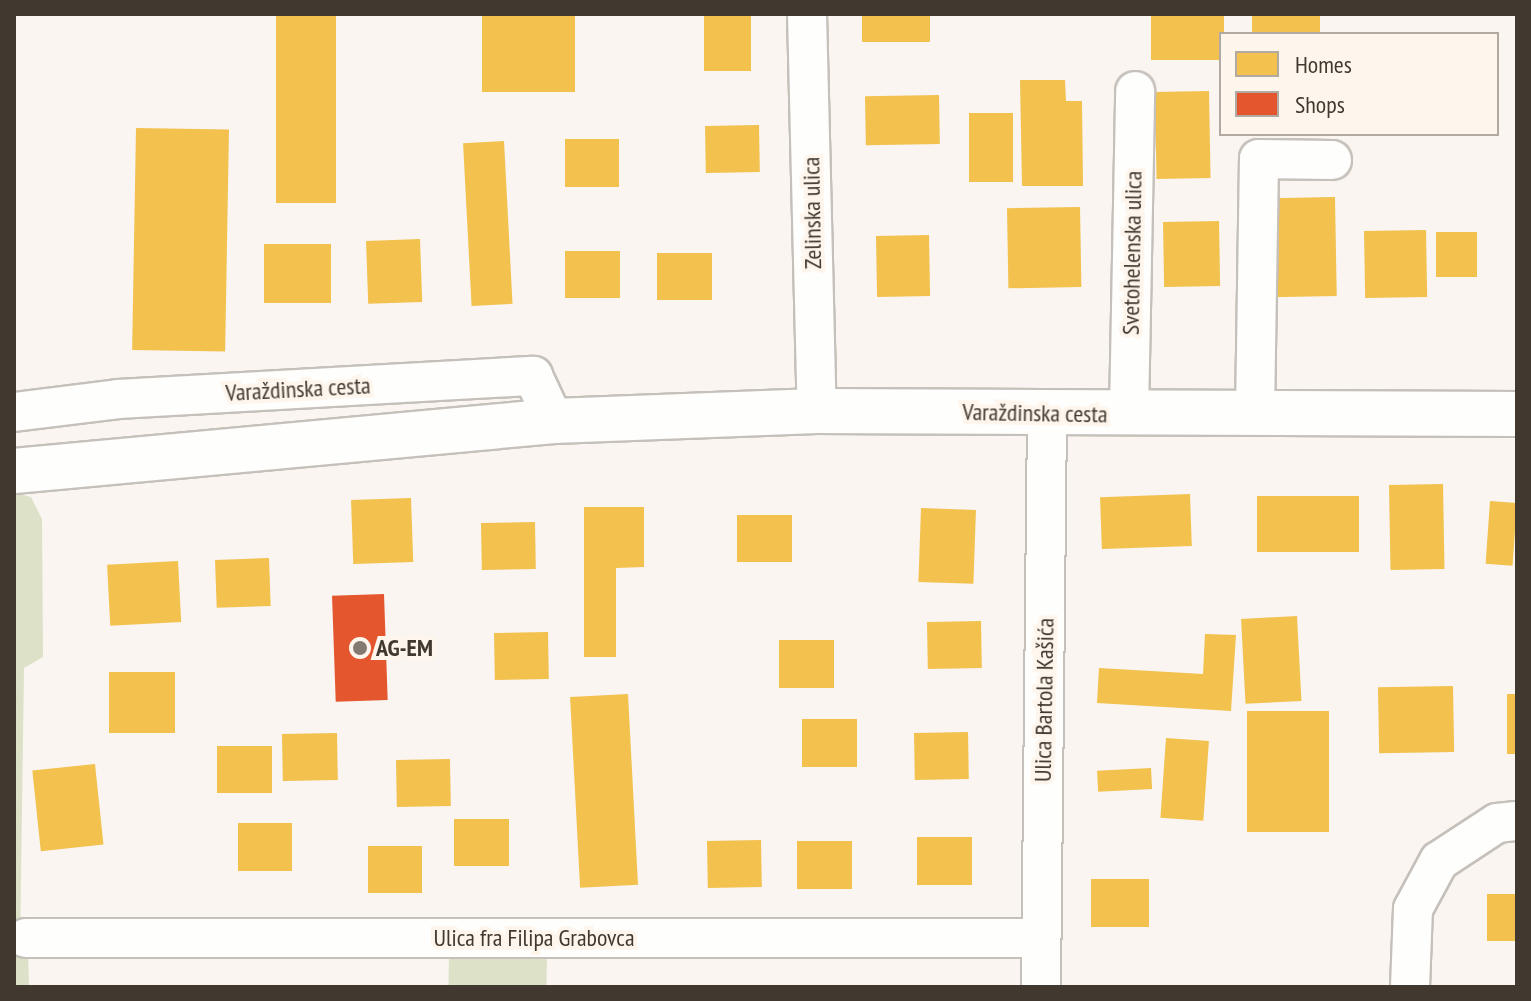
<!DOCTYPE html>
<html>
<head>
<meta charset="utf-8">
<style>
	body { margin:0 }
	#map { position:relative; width:1531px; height:1001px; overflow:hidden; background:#faf5f0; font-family:"PT Sans Narrow",sans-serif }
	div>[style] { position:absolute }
	.green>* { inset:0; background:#dce1c7; transform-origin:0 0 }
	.homes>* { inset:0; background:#f2c14e; transform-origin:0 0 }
	.shops>* { inset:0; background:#e4572e; transform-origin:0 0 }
	.roads { filter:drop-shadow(2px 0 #c6c0ba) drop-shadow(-2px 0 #c6c0ba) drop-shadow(0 2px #c6c0ba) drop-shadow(0 -2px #c6c0ba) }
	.minor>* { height:38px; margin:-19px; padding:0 19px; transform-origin:19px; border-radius:19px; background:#fefefd }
	.major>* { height:44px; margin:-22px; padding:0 22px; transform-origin:22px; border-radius:22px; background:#fefefd }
	.dots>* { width:22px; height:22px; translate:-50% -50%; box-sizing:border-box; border:4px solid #fef6ec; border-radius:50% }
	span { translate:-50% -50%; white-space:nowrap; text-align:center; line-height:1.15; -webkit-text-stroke:8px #fef6ec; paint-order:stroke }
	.street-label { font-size:24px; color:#41392f }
	.poi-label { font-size:24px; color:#41392f; font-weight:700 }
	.left { translate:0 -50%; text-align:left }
	.frame { position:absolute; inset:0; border:16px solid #41392f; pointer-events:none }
	.legend { position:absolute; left:1219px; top:32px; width:280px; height:104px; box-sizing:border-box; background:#fef6ec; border:2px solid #b2aaa0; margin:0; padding:10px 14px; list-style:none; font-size:24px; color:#41392f }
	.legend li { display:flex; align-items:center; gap:16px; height:40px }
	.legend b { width:40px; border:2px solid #b2aaa0 }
</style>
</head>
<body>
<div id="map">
	<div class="green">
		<i style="clip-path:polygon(14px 493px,31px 497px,42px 519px,43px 657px,24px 668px,20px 950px,28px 952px,29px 987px,14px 987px)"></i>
		<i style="left:449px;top:954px;width:98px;height:33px;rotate:1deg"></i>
	</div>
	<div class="homes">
		<i style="left:276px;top:14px;width:60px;height:189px"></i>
		<i style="left:482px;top:14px;width:93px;height:78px"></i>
		<i style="left:704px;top:14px;width:47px;height:57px"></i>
		<i style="left:862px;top:14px;width:68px;height:28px"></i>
		<i style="left:1151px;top:14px;width:73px;height:46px"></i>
		<i style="left:1252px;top:14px;width:68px;height:20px"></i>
		<i style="clip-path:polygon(1020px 80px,1065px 80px,1066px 101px,1082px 101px,1083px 186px,1022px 186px)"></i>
		<i style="left:1209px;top:91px;width:87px;height:54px;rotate:89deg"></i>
		<i style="left:939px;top:95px;width:49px;height:74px;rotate:89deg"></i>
		<i style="left:969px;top:113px;width:44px;height:69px"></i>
		<i style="left:759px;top:125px;width:47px;height:54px;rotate:89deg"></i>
		<i style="left:136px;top:128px;width:93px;height:222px;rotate:1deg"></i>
		<i style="left:565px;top:139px;width:54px;height:48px"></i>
		<i style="left:504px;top:141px;width:163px;height:41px;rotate:87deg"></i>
		<i style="left:1335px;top:197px;width:99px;height:69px;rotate:89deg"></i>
		<i style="left:1080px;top:207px;width:80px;height:73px;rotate:89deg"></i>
		<i style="left:1219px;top:221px;width:65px;height:56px;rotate:89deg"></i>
		<i style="left:1426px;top:230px;width:67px;height:62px;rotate:89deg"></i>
		<i style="left:1436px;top:232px;width:41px;height:45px"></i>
		<i style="left:929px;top:235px;width:61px;height:53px;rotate:89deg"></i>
		<i style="left:420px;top:239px;width:63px;height:54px;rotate:88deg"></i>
		<i style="left:331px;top:244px;width:59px;height:67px;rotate:90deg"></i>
		<i style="left:620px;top:251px;width:47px;height:55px;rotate:90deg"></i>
		<i style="left:712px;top:253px;width:47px;height:55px;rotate:90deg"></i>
		<i style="left:1443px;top:484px;width:85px;height:54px;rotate:89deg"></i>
		<i style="left:1190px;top:494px;width:52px;height:90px;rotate:88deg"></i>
		<i style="left:1257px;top:496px;width:102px;height:56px"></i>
		<i style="left:411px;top:498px;width:64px;height:60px;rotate:88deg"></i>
		<i style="left:1490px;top:501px;width:27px;height:63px;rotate:4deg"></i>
		<i style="clip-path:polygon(584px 507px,644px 507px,644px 567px,616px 568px,616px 657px,584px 657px)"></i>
		<i style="left:921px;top:508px;width:55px;height:74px;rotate:2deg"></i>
		<i style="left:737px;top:515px;width:55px;height:47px"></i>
		<i style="left:535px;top:522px;width:47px;height:54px;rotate:89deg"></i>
		<i style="left:269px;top:558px;width:48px;height:54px;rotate:88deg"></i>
		<i style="left:178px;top:561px;width:61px;height:71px;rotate:87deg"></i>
		<i style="left:1297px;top:616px;width:85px;height:56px;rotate:87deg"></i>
		<i style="left:981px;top:621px;width:47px;height:54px;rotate:89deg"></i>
		<i style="left:548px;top:632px;width:47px;height:54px;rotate:89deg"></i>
		<i style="clip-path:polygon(1205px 634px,1236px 635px,1231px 711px,1097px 703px,1099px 668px,1203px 674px)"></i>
		<i style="left:834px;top:640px;width:48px;height:55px;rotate:90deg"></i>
		<i style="left:109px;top:672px;width:66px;height:61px"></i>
		<i style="left:1453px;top:686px;width:66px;height:75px;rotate:89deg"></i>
		<i style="left:628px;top:694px;width:191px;height:58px;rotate:87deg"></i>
		<i style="left:1507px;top:694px;width:10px;height:60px"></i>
		<i style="left:1247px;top:711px;width:82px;height:121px"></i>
		<i style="left:802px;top:719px;width:55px;height:48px"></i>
		<i style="left:968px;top:732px;width:47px;height:54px;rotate:89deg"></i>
		<i style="left:337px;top:733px;width:47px;height:55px;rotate:89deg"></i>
		<i style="left:1166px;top:738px;width:43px;height:80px;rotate:4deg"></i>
		<i style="left:272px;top:746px;width:47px;height:55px;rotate:90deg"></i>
		<i style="left:450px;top:759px;width:47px;height:54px;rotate:89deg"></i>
		<i style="left:95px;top:764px;width:81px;height:63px;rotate:84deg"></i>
		<i style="left:1151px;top:768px;width:21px;height:54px;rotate:87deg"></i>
		<i style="left:509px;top:819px;width:47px;height:55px;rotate:90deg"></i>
		<i style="left:238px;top:823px;width:54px;height:48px"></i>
		<i style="left:917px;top:837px;width:55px;height:48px"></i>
		<i style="left:761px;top:840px;width:47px;height:54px;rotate:89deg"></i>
		<i style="left:797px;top:841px;width:55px;height:48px"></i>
		<i style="left:368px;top:846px;width:54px;height:47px"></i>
		<i style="left:1149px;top:879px;width:48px;height:58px;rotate:90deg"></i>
		<i style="left:1487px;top:894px;width:30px;height:47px"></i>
	</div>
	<div class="shops">
		<i style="left:384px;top:594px;width:106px;height:52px;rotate:88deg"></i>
	</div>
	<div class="roads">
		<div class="minor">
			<i style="left:807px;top:14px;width:397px;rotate:88.6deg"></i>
			<i style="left:14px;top:412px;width:105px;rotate:-7.1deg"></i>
			<i style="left:118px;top:399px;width:416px;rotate:-3.2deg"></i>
			<i style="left:533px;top:376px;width:50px;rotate:65deg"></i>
			<i style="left:1129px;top:414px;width:323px;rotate:-88.9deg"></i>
			<i style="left:1255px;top:414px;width:255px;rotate:-89.1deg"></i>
			<i style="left:1259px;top:159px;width:73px;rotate:0.8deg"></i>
			<i style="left:26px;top:938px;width:1015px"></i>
			<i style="left:1041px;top:987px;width:575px;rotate:-89.4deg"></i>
			<i style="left:1410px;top:987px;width:78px;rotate:-87.8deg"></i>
			<i style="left:1413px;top:909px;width:55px;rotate:-61.6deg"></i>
			<i style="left:1439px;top:861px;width:69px;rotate:-33.2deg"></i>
			<i style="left:1497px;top:823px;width:20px;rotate:-6deg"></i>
		</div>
		<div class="major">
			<i style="left:14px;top:471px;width:542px;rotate:-5.29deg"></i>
			<i style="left:554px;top:421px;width:263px;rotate:-2.2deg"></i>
			<i style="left:817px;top:411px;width:700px;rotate:0.25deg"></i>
		</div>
	</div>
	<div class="dots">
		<i style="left:360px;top:648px;background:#827b73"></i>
	</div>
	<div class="street-label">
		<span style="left:812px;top:213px;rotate:-91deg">Zelinska ulica</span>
		<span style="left:1132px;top:253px;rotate:-89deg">Svetohelenska ulica</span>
		<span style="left:298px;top:389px;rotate:-3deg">Varaždinska cesta</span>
		<span style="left:1035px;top:413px;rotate:1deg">Varaždinska cesta</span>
		<span style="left:1044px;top:700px;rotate:-89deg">Ulica Bartola Kašića</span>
		<span style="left:534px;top:938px">Ulica fra Filipa Grabovca</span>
	</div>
	<div class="poi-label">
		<span class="left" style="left:376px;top:648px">AG-EM</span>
	</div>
	<div class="frame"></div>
	<ul class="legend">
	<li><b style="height:22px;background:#f2c14e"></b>Homes</li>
	<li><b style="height:22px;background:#e4572e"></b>Shops</li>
	</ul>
</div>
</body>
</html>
